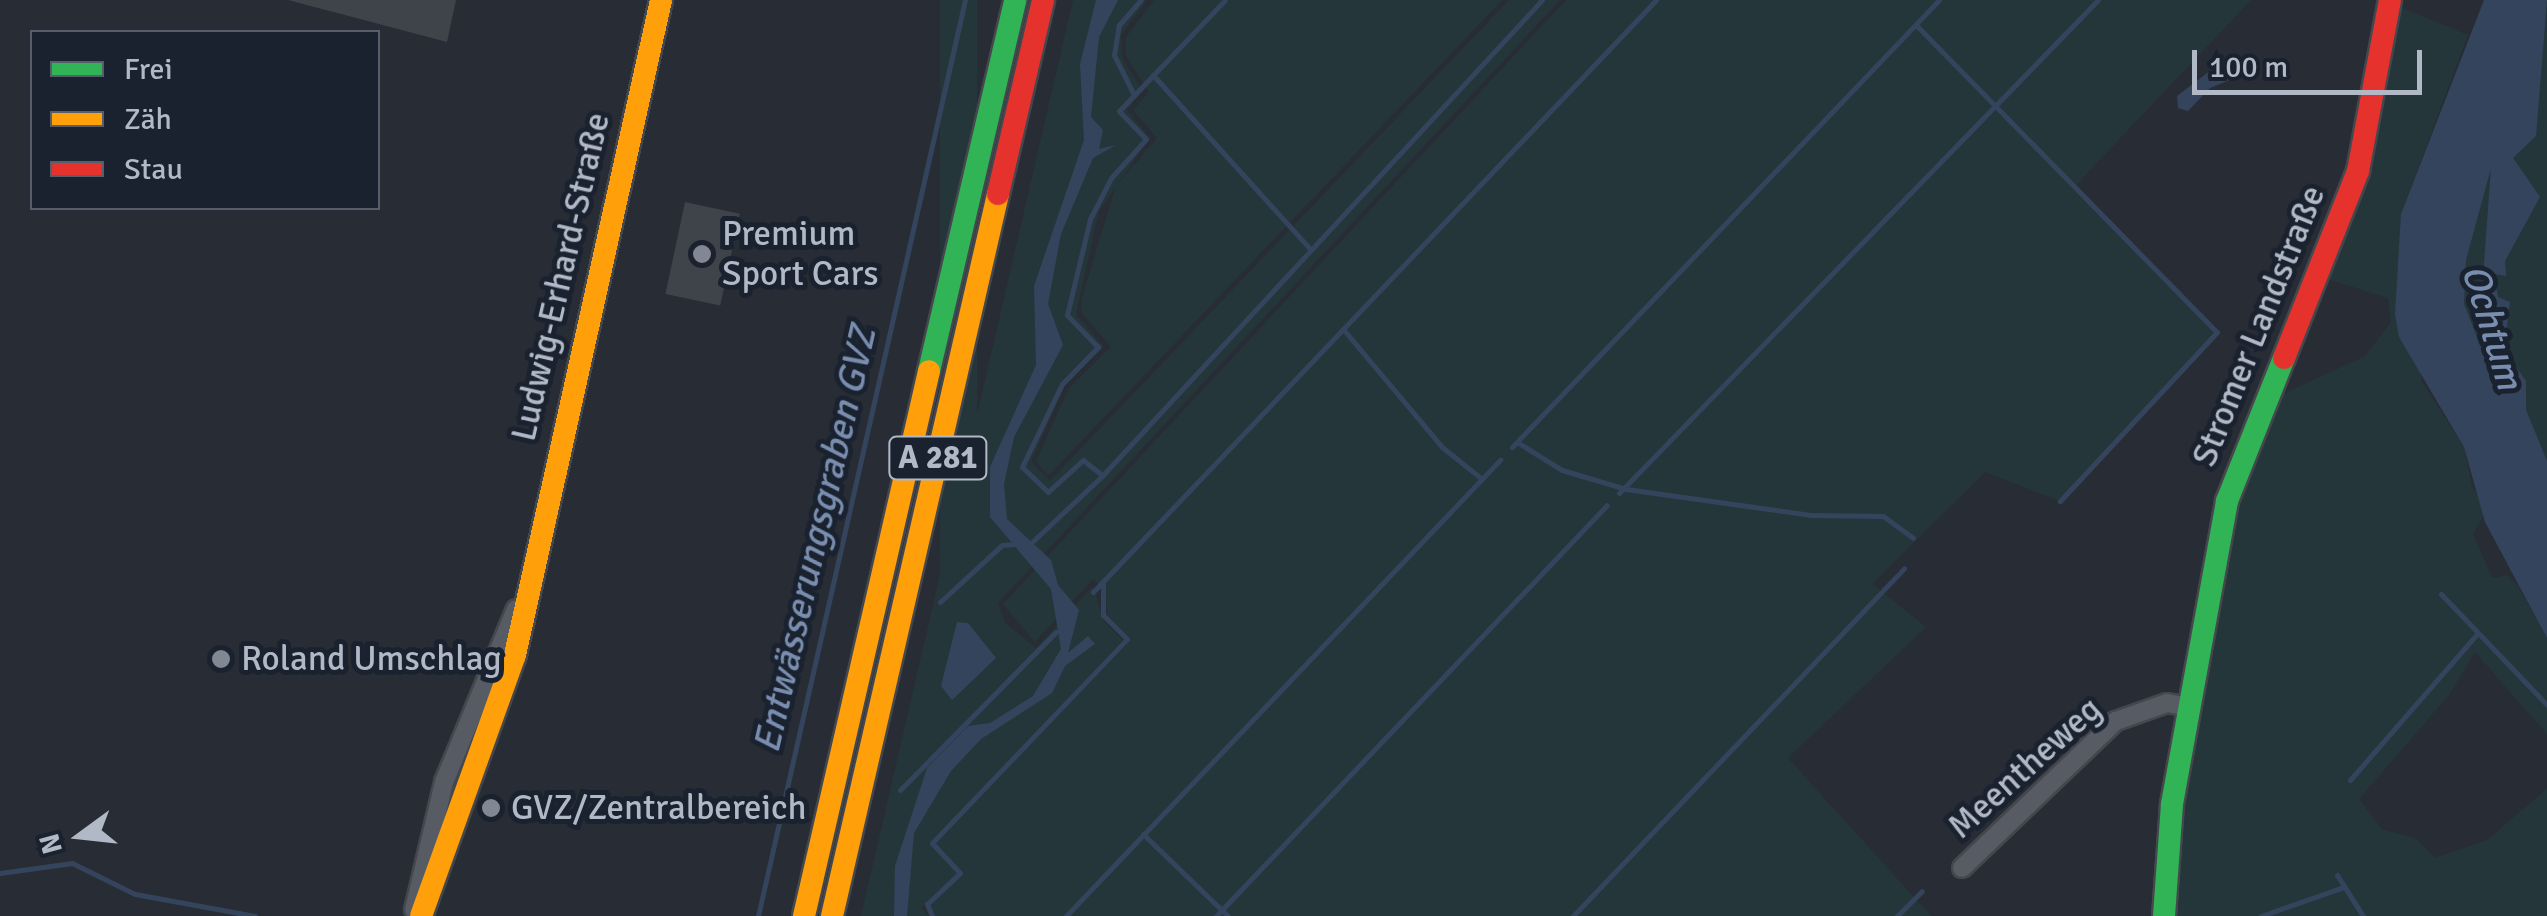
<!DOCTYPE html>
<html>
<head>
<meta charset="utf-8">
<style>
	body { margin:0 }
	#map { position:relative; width:2547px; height:916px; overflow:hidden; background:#282c34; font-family:Signika,sans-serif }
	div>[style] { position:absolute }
	.green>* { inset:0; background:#25363a; transform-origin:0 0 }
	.water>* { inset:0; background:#35445d }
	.stream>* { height:5px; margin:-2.5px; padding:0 2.5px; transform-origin:2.5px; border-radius:2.5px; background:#35445d }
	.building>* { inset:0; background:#3f434a; transform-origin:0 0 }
	.roads { filter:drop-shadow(2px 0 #44474d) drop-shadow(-2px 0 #44474d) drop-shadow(0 2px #44474d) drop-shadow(0 -2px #44474d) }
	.street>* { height:18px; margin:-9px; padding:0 9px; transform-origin:9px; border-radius:9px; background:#575b63 }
	.fast>* { height:22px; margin:-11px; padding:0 11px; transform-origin:11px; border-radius:11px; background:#30b455 }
	.slow>* { height:22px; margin:-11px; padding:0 11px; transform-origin:11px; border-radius:11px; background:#ff9f0a }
	.jam>* { height:22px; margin:-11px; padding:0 11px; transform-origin:11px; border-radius:11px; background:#e5322d }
	.dots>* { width:28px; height:28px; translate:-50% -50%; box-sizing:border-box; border:5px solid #1b222f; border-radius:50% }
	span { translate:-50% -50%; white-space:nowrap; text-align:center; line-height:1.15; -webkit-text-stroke:10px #1b222f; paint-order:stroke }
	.shield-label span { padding:2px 8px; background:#1b222f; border:2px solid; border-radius:8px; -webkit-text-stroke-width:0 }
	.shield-label { font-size:32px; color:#b1b8c6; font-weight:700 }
	.poi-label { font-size:35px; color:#b1b8c6 }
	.left { translate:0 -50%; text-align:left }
	.street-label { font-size:35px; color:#b1b8c6 }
	.water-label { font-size:38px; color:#798dae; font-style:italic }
	.legend { position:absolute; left:30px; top:30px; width:350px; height:180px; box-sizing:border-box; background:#1b222f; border:2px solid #575e6b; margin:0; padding:12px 18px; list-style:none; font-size:30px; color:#b1b8c6 }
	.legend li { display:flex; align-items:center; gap:20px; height:50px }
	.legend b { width:50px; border:2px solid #575e6b }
	.north { position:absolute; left:30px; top:786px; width:100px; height:100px; -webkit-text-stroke:8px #1b222f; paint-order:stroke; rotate:255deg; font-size:28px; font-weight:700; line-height:40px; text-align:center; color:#b1b8c6 }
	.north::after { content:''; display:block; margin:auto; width:35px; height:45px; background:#b1b8c6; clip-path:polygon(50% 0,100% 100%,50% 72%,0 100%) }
	.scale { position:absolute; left:2192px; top:50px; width:230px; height:45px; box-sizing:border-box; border:5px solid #b1b8c6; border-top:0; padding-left:12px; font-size:30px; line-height:35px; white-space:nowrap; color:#b1b8c6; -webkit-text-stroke:8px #1b222f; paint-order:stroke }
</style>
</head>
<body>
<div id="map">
	<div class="green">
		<i style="left:940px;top:0;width:37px;height:940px"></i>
		<i style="clip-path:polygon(1073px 0,1147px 0,1121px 35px,1122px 58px,1143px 91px,1127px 110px,1150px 138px,1099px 211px,1076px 314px,1104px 347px,1065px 385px,1031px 462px,1050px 481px,1509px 0,1560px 0,998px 603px,1005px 623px,1036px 648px,1093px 586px,1104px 622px,1123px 640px,930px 843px,956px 873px,921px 908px,928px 916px,861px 916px)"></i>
		<i style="clip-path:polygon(1154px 0,1502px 0,1048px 476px,1036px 461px,1069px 388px,1111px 347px,1081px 312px,1082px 297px,1116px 186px,1157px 138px,1133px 110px,1149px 92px,1126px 56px,1126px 37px)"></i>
		<i style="clip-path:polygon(1566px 0,2251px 0,2076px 185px,2217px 332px,2060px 501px,1985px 472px,1872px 584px,1926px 627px,1788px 758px,1931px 916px,934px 916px,926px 907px,963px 873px,936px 844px,1129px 640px,1108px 619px,1105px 590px,1093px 579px,1035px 642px,1003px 604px)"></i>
		<i style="clip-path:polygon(2547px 0,2547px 585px,2431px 322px)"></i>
		<i style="clip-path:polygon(2398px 6px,2468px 35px,2401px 214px,2422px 382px,2464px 447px,2472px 486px,2487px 510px,2473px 534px,2492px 578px,2507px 575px,2518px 586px,2547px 638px,2547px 734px,2475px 652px,2449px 695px,2359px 799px,2382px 829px,2417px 839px,2435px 858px,2487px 840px,2547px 789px,2547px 916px,2175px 916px,2173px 858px,2239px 502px,2275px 398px,2365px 356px,2391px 322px,2388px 298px,2324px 278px,2354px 217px)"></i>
	</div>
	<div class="water">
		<i style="clip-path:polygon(1096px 0,1118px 0,1099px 37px,1091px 117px,1103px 130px,1099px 149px,1116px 145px,1093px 158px,1061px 234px,1048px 304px,1063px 345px,1014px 437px,1004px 484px,1007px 519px,1051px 560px,1058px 585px,1079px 610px,1068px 653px,1088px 636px,1095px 644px,1065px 666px,1052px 693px,981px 739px,951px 771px,914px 833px,907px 916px,894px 916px,895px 866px,927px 768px,968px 726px,990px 723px,1033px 696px,1061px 649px,1051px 589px,990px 517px,990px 467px,1036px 365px,1034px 286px,1084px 140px,1080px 64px)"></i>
		<i style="clip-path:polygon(evenodd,2484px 0,2547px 0,2536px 136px,2513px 158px,2540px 197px,2505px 261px,2506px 276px,2494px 274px,2498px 297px,2510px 302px,2504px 350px,2526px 381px,2526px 410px,2547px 461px,2547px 638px,2485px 522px,2464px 447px,2399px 337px,2395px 314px,2401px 214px,2484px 0,2491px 168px,2484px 264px,2492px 326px,2479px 342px,2464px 304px,2466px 260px,2491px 168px)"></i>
		<i style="clip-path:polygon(2231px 55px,2246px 64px,2237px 77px,2210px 88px,2188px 111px,2178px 108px,2177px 96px)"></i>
		<i style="clip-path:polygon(957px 622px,968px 623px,996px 658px,952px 700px,941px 686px)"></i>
	</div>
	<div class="stream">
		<i style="left:1916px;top:25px;width:430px;rotate:45.6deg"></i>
		<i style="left:2217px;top:332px;width:231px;rotate:132.9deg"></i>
		<i style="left:1153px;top:75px;width:234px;rotate:47.9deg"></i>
		<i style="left:1134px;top:95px;width:45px;rotate:-116.6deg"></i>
		<i style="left:1114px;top:55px;width:30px;rotate:-81deg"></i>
		<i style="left:1119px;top:25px;width:33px;rotate:-49deg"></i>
		<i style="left:1343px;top:329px;width:154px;rotate:50deg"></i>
		<i style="left:1442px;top:447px;width:51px;rotate:38.7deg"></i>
		<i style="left:1517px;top:442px;width:53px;rotate:31.9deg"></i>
		<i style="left:1562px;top:470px;width:67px;rotate:16.5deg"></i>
		<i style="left:1626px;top:489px;width:186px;rotate:8deg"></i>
		<i style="left:1810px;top:515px;width:73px;rotate:0.8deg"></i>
		<i style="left:1883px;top:516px;width:37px;rotate:36deg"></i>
		<i style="left:1512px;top:447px;width:618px;rotate:-46.31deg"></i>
		<i style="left:1102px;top:475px;width:24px;rotate:-142deg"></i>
		<i style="left:1083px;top:460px;width:47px;rotate:137.6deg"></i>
		<i style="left:1048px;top:492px;width:36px;rotate:-136deg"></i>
		<i style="left:1022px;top:467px;width:92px;rotate:-64.3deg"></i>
		<i style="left:1062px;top:384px;width:52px;rotate:-45.8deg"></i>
		<i style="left:1098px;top:347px;width:45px;rotate:-134.1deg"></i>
		<i style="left:1067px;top:315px;width:99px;rotate:-76.5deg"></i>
		<i style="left:1090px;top:219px;width:46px;rotate:-62.9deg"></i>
		<i style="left:1111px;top:178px;width:52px;rotate:-48.1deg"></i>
		<i style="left:1146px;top:139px;width:39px;rotate:-134deg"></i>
		<i style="left:1119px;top:111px;width:153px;rotate:-46.3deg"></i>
		<i style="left:1619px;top:493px;width:687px;rotate:-45.83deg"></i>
		<i style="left:1031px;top:543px;width:98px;rotate:-43.3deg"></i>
		<i style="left:1102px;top:476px;width:648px;rotate:-47.25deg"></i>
		<i style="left:1093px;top:592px;width:817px;rotate:-46.44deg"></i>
		<i style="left:2441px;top:594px;width:153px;rotate:46.3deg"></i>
		<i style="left:940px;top:602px;width:84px;rotate:-42.6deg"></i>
		<i style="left:1002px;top:545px;width:13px;rotate:-4deg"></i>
		<i style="left:2350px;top:780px;width:194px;rotate:-49deg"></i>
		<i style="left:900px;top:790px;width:222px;rotate:-45.4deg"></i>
		<i style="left:1143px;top:834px;width:118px;rotate:44deg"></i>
		<i style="left:0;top:873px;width:73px;rotate:-7.9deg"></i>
		<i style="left:72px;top:863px;width:70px;rotate:26.2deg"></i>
		<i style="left:135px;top:894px;width:122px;rotate:10.4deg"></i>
		<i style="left:2337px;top:875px;width:49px;rotate:57.6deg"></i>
		<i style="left:758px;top:916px;width:939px;rotate:-77.27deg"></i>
		<i style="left:932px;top:916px;width:13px;rotate:-113deg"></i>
		<i style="left:927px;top:904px;width:45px;rotate:-43.2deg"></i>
		<i style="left:960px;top:873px;width:41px;rotate:-133deg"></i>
		<i style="left:932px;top:843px;width:282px;rotate:-46.3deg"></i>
		<i style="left:1127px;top:639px;width:34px;rotate:-135deg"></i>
		<i style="left:1103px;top:615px;width:30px;rotate:-90deg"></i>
		<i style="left:1066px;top:916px;width:630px;rotate:-46.42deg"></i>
		<i style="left:1216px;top:916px;width:567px;rotate:-46.43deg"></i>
		<i style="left:1573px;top:916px;width:480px;rotate:-46.4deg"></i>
		<i style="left:1897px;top:916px;width:35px;rotate:-45deg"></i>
		<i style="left:2261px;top:916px;width:88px;rotate:-19.3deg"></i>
	</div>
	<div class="building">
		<i style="clip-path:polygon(288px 0,456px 0,447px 42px)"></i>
		<i style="left:685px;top:202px;width:56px;height:94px;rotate:12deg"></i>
	</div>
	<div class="roads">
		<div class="street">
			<i style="left:1962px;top:868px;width:213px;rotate:-43.7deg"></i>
			<i style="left:2116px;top:721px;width:54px;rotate:-19.4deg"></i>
			<i style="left:2167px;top:703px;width:22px;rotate:10deg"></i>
			<i style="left:414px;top:910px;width:131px;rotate:-76.8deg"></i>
			<i style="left:444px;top:782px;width:187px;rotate:-67.4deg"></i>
		</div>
		<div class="fast">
			<i style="left:929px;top:371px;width:381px;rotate:-76.9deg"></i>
			<i style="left:2164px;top:916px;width:112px;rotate:-85.9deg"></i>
			<i style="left:2172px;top:804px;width:308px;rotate:-79.7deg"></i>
			<i style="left:2227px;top:501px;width:154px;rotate:-68.3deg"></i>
		</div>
		<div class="slow">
			<i style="left:421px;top:916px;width:277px;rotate:-70.2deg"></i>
			<i style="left:515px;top:655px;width:671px;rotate:-77.43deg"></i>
			<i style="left:804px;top:916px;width:559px;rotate:-77.08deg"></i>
			<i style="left:832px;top:916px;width:741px;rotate:-77.05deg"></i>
		</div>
		<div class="jam">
			<i style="left:998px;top:194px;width:199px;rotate:-76.9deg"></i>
			<i style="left:2284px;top:358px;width:201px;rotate:-68.4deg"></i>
			<i style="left:2358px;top:171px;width:174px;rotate:-79.4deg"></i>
		</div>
	</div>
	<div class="dots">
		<i style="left:702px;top:254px;background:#818793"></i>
		<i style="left:221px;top:659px;background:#818793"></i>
		<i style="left:491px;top:808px;background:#818793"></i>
	</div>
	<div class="shield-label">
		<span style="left:938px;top:458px">A 281</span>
	</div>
	<div class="poi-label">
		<span class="left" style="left:722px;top:254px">Premium<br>Sport Cars</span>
		<span class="left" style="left:241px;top:659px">Roland Umschlag</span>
		<span class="left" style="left:511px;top:808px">GVZ/Zentralbereich</span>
	</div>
	<div class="street-label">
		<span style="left:561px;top:277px;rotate:-77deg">Ludwig-Erhard-Straße</span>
		<span style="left:2259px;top:326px;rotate:-68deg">Stromer Landstraße</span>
		<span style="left:2025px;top:768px;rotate:-42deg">Meentheweg</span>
	</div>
	<div class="water-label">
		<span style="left:2492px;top:327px;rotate:73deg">Ochtum</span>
		<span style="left:815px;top:540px;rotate:-77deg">Entwässerungsgraben GVZ</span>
	</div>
	<ul class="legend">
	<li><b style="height:12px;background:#30b455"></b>Frei</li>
	<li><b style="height:12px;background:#ff9f0a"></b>Zäh</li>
	<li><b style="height:12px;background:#e5322d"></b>Stau</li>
	</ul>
	<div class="north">N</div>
	<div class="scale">100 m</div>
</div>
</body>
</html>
